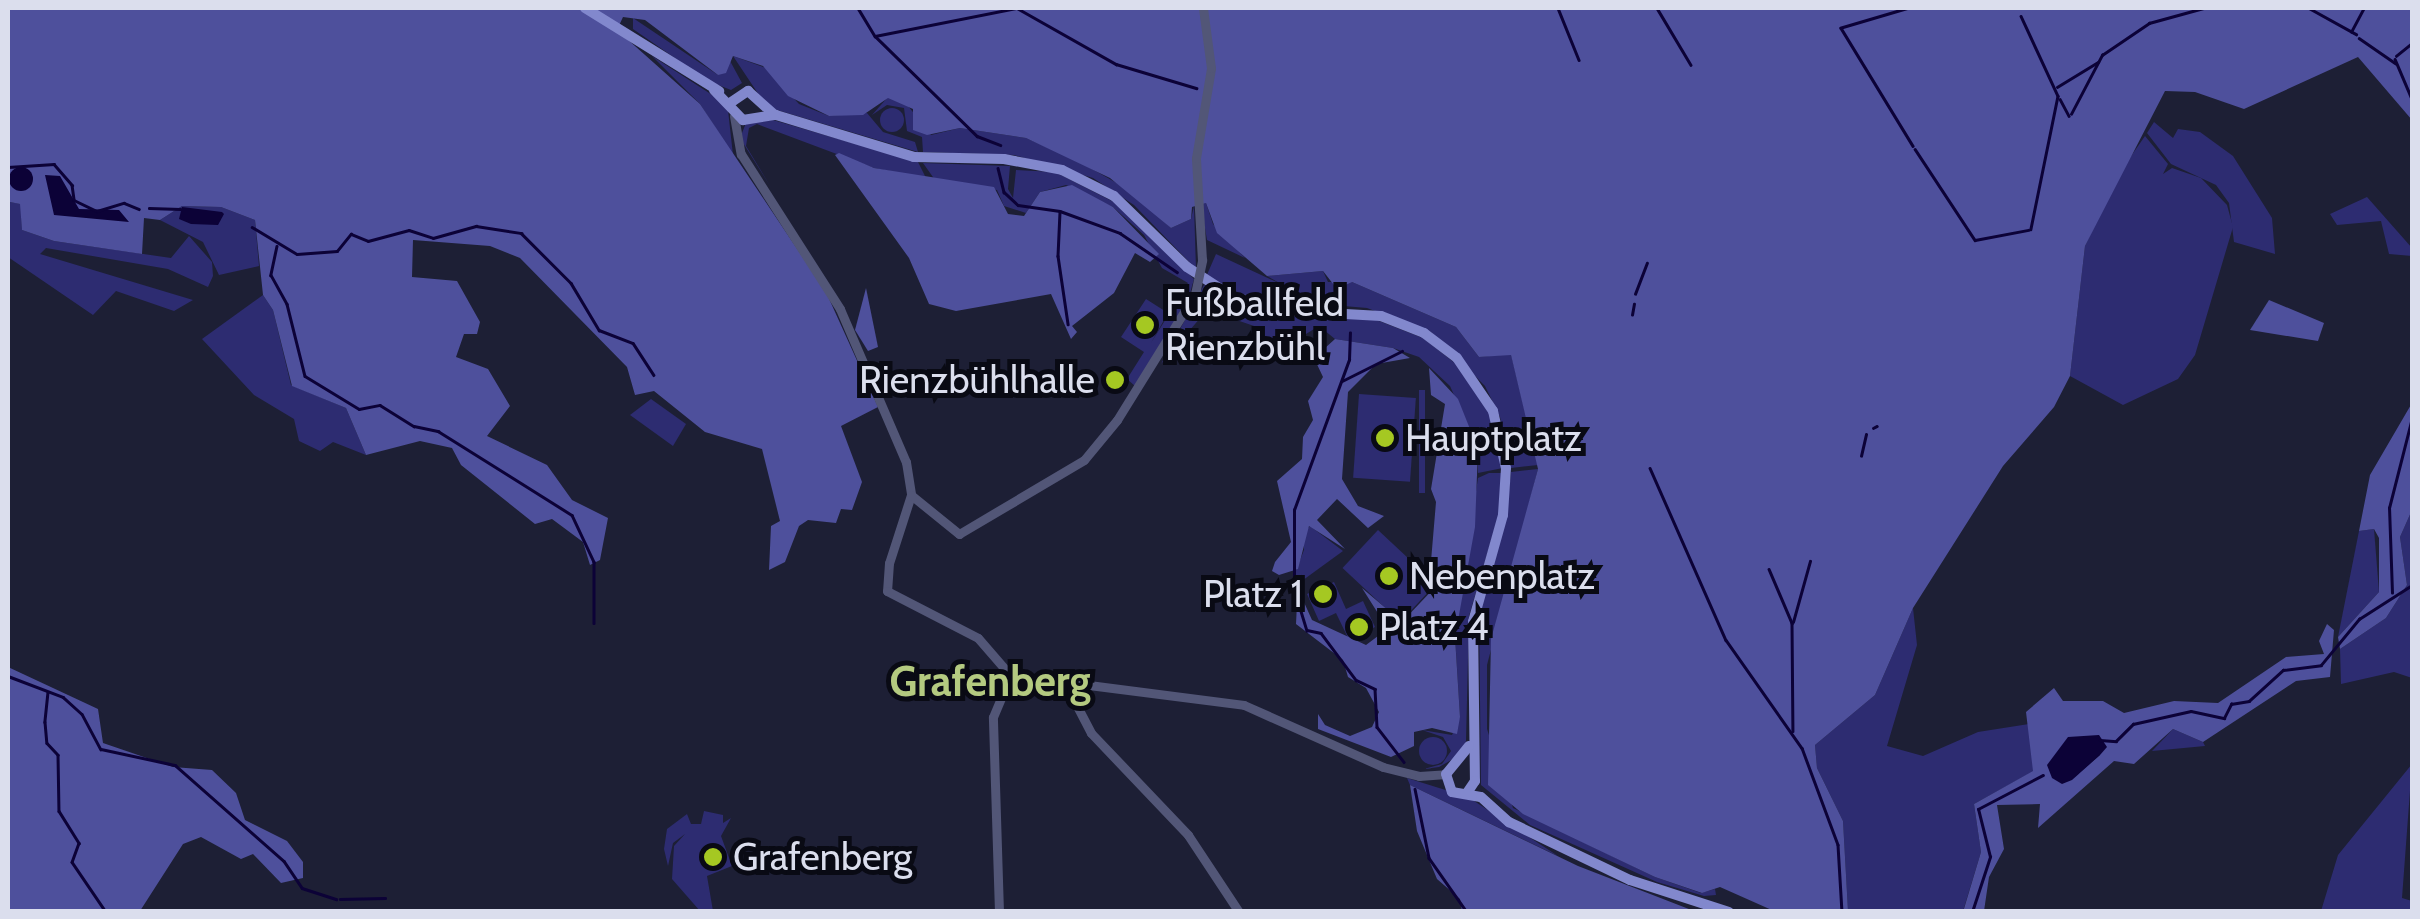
<!DOCTYPE html>
<html>
<head>
<meta charset="utf-8">
<style>
	body { margin:0 }
	#map { position:relative; width:2420px; height:919px; overflow:hidden; background:#1d1f35; font-family:Cabin,sans-serif }
	div>[style] { position:absolute }
	.green>* { inset:0; background:#2d2c71; transform-origin:0 0 }
	.round { border-radius:50% }
	.forest>* { inset:0; background:#4e509c }
	.water>* { inset:0; background:#0c0237 }
	.stream>* { height:2.5px; margin:-1.25px; padding:0 1.25px; transform-origin:1.25px; border-radius:1.25px; background:#0c0237 }
	.tertiary>* { height:9px; margin:-4.5px; padding:0 4.5px; transform-origin:4.5px; border-radius:4.5px; background:#525677 }
	.primary>* { height:10px; margin:-5px; padding:0 5px; transform-origin:5px; border-radius:5px; background:#8288cd }
	.tertiary-bridge>* { height:9px; margin:-4.5px; padding:0 4.5px; transform-origin:4.5px; border-radius:4.5px; background:#525677 }
	.dots>* { width:28px; height:28px; translate:-50% -50%; box-sizing:border-box; border:5px solid #090a14; border-radius:50% }
	span { translate:-50% -50%; white-space:nowrap; text-align:center; line-height:1.15; -webkit-text-stroke:10px #090a14; paint-order:stroke }
	.poi-label { font-size:38px; color:#dbdeed }
	.left { translate:0 -50%; text-align:left }
	.right { translate:-100% -50%; text-align:right }
	.quarter-label { font-size:42px; color:#b4ca80; font-weight:700 }
	.frame { position:absolute; inset:0; border:10px solid #dbdeed; pointer-events:none }
</style>
</head>
<body>
<div id="map">
	<div class="green">
		<i style="clip-path:polygon(633px 18px,718px 75px,729px 59px,742px 83px,731px 90px,708px 81px,633px 29px)"></i>
		<i style="clip-path:polygon(652px 56px,720px 100px,728px 110px,733px 155px,700px 104px)"></i>
		<i style="clip-path:polygon(733px 56px,766px 68px,799px 104px,829px 116px,867px 113px,883px 132px,915px 142px,918px 152px,767px 107px)"></i>
		<i style="clip-path:polygon(888px 97px,905px 102px,931px 135px,960px 128px,1026px 138px,1078px 161px,1129px 190px,1171px 228px,1191px 219px,1194px 206px,1196px 269px,1134px 205px,1093px 178px,1014px 155px,923px 152px,922px 137px,907px 131px,904px 108px,887px 105px,872px 115px)"></i>
		<i class="round" style="left:880px;top:108px;width:24px;height:24px"></i>
		<i style="clip-path:polygon(773px 120px,918px 162px,926px 178px,874px 168px,757px 124px,749px 128px,746px 146px,772px 189px,740px 138px,746px 123px)"></i>
		<i style="clip-path:polygon(2154px 122px,2173px 138px,2178px 129px,2200px 132px,2233px 156px,2272px 218px,2275px 254px,2234px 242px,2229px 203px,2216px 185px,2171px 164px,2147px 133px)"></i>
		<i style="clip-path:polygon(2145px 136px,2168px 164px,2163px 174px,2172px 168px,2201px 178px,2227px 205px,2233px 227px,2195px 355px,2178px 379px,2123px 405px,2070px 376px,2085px 246px,2120px 172px)"></i>
		<i style="clip-path:polygon(923px 163px,1010px 166px,1008px 189px,1013px 198px,1016px 170px,1055px 172px,1118px 204px,1194px 279px,1186px 307px,1135px 386px,1127px 379px,1144px 352px,1121px 337px,1146px 299px,1168px 313px,1151px 343px,1188px 283px,1162px 268px,1144px 235px,1113px 207px,1066px 185px,1040px 192px,1026px 213px,1004px 206px,997px 190px,935px 180px)"></i>
		<i style="clip-path:polygon(2367px 197px,2412px 248px,2412px 256px,2389px 254px,2381px 221px,2337px 225px,2330px 214px)"></i>
		<i style="clip-path:polygon(10px 202px,21px 204px,22px 230px,54px 241px,171px 258px,189px 236px,212px 262px,213px 276px,208px 287px,168px 269px,46px 248px,40px 254px,193px 300px,174px 311px,116px 291px,93px 315px,8px 257px)"></i>
		<i style="clip-path:polygon(1206px 203px,1213px 224px,1245px 258px,1207px 240px,1201px 204px)"></i>
		<i style="clip-path:polygon(182px 206px,221px 207px,255px 220px,259px 266px,219px 275px,203px 242px,160px 220px)"></i>
		<i style="clip-path:polygon(1216px 254px,1283px 285px,1267px 276px,1323px 271px,1328px 282px,1352px 282px,1456px 327px,1479px 357px,1511px 354px,1538px 465px,1511px 468px,1500px 417px,1485px 386px,1431px 332px,1367px 308px,1250px 298px,1206px 277px)"></i>
		<i style="clip-path:polygon(1204px 285px,1256px 309px,1374px 319px,1423px 338px,1460px 367px,1489px 412px,1503px 468px,1478px 473px,1478px 449px,1450px 386px,1419px 357px,1393px 348px,1335px 339px,1319px 326px,1275px 353px,1260px 328px,1207px 310px,1161px 364px)"></i>
		<i style="clip-path:polygon(263px 295px,273px 310px,291px 385px,346px 408px,366px 455px,333px 442px,320px 451px,299px 441px,294px 419px,254px 395px,202px 339px)"></i>
		<i style="left:1419px;top:390px;width:6px;height:103px"></i>
		<i style="left:1359px;top:394px;width:57px;height:84px;rotate:4deg"></i>
		<i style="clip-path:polygon(651px 399px,686px 424px,673px 446px,630px 415px)"></i>
		<i style="clip-path:polygon(1538px 469px,1487px 665px,1487px 729px,1513px 808px,1655px 877px,1701px 893px,1715px 889px,1716px 895px,1704px 896px,1657px 882px,1530px 825px,1481px 785px,1479px 612px,1506px 518px,1511px 472px)"></i>
		<i style="clip-path:polygon(1489px 473px,1503px 473px,1500px 510px,1469px 616px,1466px 741px,1462px 754px,1439px 767px,1424px 769px,1442px 764px,1451px 751px,1443px 737px,1422px 730px,1452px 735px,1460px 717px,1455px 636px,1478px 478px)"></i>
		<i style="clip-path:polygon(2412px 510px,2412px 678px,2394px 672px,2341px 684px,2340px 649px,2386px 618px,2407px 585px,2400px 537px)"></i>
		<i style="clip-path:polygon(1310px 526px,1343px 551px,1288px 591px,1304px 550px,1303px 533px)"></i>
		<i style="clip-path:polygon(2374px 529px,2379px 592px,2338px 637px,2359px 531px)"></i>
		<i style="left:1378px;top:530px;width:79px;height:52px;rotate:43deg"></i>
		<i style="clip-path:polygon(1334px 582px,1346px 609px,1363px 601px,1375px 627px,1349px 640px,1336px 613px,1319px 621px,1307px 594px)"></i>
		<i style="clip-path:polygon(1913px 608px,1917px 645px,1887px 746px,1923px 756px,1978px 732px,2029px 724px,2034px 771px,1974px 804px,1981px 852px,1963px 911px,1848px 911px,1843px 821px,1817px 768px,1815px 745px,1875px 695px)"></i>
		<i style="clip-path:polygon(2173px 729px,2203px 742px,2205px 746px,2152px 751px)"></i>
		<i class="round" style="left:1419px;top:737px;width:28px;height:28px"></i>
		<i style="clip-path:polygon(2412px 764px,2402px 898px,2412px 901px,2412px 911px,2321px 911px,2338px 855px)"></i>
		<i style="clip-path:polygon(1407px 778px,1468px 797px,1558px 856px,1410px 785px)"></i>
		<i style="clip-path:polygon(704px 811px,723px 815px,723px 823px,731px 818px,721px 836px,732px 866px,707px 876px,713px 911px,700px 911px,672px 879px,674px 846px,685px 834px,673px 843px,668px 866px,664px 849px,667px 829px,687px 814px,691px 824px,701px 824px)"></i>
	</div>
	<div class="forest">
		<i style="clip-path:polygon(8px 8px,2412px 8px,2412px 120px,2358px 57px,2244px 109px,2195px 92px,2165px 91px,2085px 246px,2070px 376px,2054px 407px,2003px 466px,1913px 608px,1875px 695px,1815px 745px,1817px 768px,1843px 821px,1848px 911px,1774px 911px,1720px 887px,1702px 893px,1655px 877px,1523px 814px,1488px 785px,1491px 639px,1538px 469px,1511px 355px,1479px 357px,1456px 327px,1352px 282px,1337px 289px,1323px 271px,1267px 276px,1217px 233px,1206px 203px,1192px 207px,1191px 219px,1171px 228px,1110px 178px,1026px 138px,960px 128px,927px 135px,913px 130px,913px 109px,888px 98px,863px 115px,829px 116px,788px 96px,763px 66px,733px 56px,726px 73px,718px 75px,645px 20px,623px 17px,617px 30px,700px 104px,826px 292px,878px 407px,841px 426px,862px 482px,852px 510px,841px 509px,836px 523px,808px 520px,799px 526px,785px 562px,769px 570px,771px 526px,780px 521px,762px 449px,705px 432px,654px 391px,635px 395px,627px 367px,520px 258px,490px 246px,413px 240px,412px 277px,457px 281px,480px 322px,477px 334px,464px 334px,456px 357px,488px 369px,510px 406px,487px 436px,547px 465px,572px 500px,608px 518px,600px 560px,590px 565px,583px 542px,552px 519px,535px 524px,461px 465px,452px 448px,420px 441px,366px 455px,346px 408px,292px 386px,273px 310px,263px 295px,255px 220px,221px 207px,182px 206px,160px 220px,144px 218px,142px 254px,54px 241px,22px 230px,20px 204px,10px 202px,8px 214px)"></i>
		<i style="clip-path:polygon(839px 153px,874px 168px,994px 187px,1008px 214px,1024px 216px,1040px 192px,1072px 185px,1113px 207px,1159px 254px,1150px 262px,1135px 253px,1114px 293px,1072px 326px,1077px 332px,1071px 339px,1051px 294px,956px 311px,929px 304px,909px 258px,835px 155px)"></i>
		<i style="clip-path:polygon(866px 288px,878px 347px,868px 351px,855px 330px)"></i>
		<i style="clip-path:polygon(2269px 300px,2324px 323px,2318px 341px,2250px 330px)"></i>
		<i style="clip-path:polygon(1335px 339px,1393px 348px,1410px 358px,1376px 364px,1348px 392px,1342px 479px,1358px 506px,1384px 516px,1368px 528px,1337px 499px,1317px 520px,1345px 549px,1309px 526px,1298px 569px,1279px 575px,1272px 571px,1275px 562px,1291px 542px,1277px 481px,1302px 459px,1303px 437px,1313px 420px,1308px 401px,1323px 377px,1314px 358px)"></i>
		<i style="clip-path:polygon(1429px 368px,1458px 399px,1478px 449px,1475px 527px,1455px 637px,1460px 717px,1457px 734px,1432px 728px,1414px 732px,1414px 746px,1391px 757px,1318px 729px,1318px 714px,1325px 725px,1350px 736px,1372px 727px,1379px 712px,1366px 688px,1348px 677px,1343px 660px,1296px 624px,1297px 603px,1303px 600px,1312px 620px,1366px 645px,1378px 636px,1381px 618px,1362px 588px,1402px 622px,1437px 585px,1430px 573px,1436px 502px,1431px 489px,1445px 404px,1431px 395px)"></i>
		<i style="clip-path:polygon(2412px 403px,2412px 510px,2400px 537px,2407px 585px,2386px 618px,2340px 649px,2338px 637px,2379px 592px,2379px 538px,2374px 529px,2359px 531px,2370px 475px)"></i>
		<i style="clip-path:polygon(evenodd,2327px 624px,2334px 630px,2330px 677px,2296px 681px,2203px 742px,2173px 729px,2134px 764px,2114px 761px,2038px 828px,2040px 804px,1997px 805px,2004px 849px,1989px 877px,1984px 911px,1963px 912px,1981px 852px,1974px 804px,2033px 771px,2026px 712px,2054px 688px,2063px 701px,2103px 701px,2124px 713px,2174px 701px,2218px 703px,2286px 657px,2324px 654px,2319px 641px,2327px 624px,2068px 737px,2100px 755px,2071px 780px,2068px 737px)"></i>
		<i style="clip-path:polygon(8px 667px,98px 709px,103px 743px,173px 767px,212px 770px,236px 793px,245px 820px,287px 841px,303px 862px,303px 878px,281px 883px,253px 854px,241px 859px,201px 837px,183px 844px,140px 911px,8px 911px)"></i>
		<i style="clip-path:polygon(1410px 785px,1578px 866px,1694px 911px,1462px 911px,1460px 899px,1437px 879px,1417px 831px)"></i>
	</div>
	<div class="water">
		<i class="round" style="left:9px;top:167px;width:24px;height:24px"></i>
		<i style="clip-path:polygon(45px 175px,60px 176px,79px 209px,119px 210px,129px 222px,54px 215px)"></i>
		<i style="clip-path:polygon(182px 207px,222px 212px,224px 214px,218px 225px,191px 224px,179px 219px)"></i>
		<i style="clip-path:polygon(2099px 735px,2107px 747px,2100px 755px,2072px 780px,2062px 784px,2052px 778px,2047px 765px,2068px 737px)"></i>
	</div>
	<div class="stream">
		<i style="left:858px;top:8px;width:33px;rotate:59deg"></i>
		<i style="left:875px;top:36px;width:143px;rotate:44.4deg"></i>
		<i style="left:977px;top:136px;width:25px;rotate:21deg"></i>
		<i style="left:1558px;top:8px;width:56px;rotate:68deg"></i>
		<i style="left:1657px;top:8px;width:66px;rotate:59.2deg"></i>
		<i style="left:1909px;top:8px;width:71px;rotate:163.6deg"></i>
		<i style="left:1841px;top:28px;width:138px;rotate:58.6deg"></i>
		<i style="left:2309px;top:8px;width:54px;rotate:29deg"></i>
		<i style="left:2021px;top:16px;width:88px;rotate:65.2deg"></i>
		<i style="left:2058px;top:96px;width:136px;rotate:101.5deg"></i>
		<i style="left:2351px;top:32px;width:27px;rotate:-62deg"></i>
		<i style="left:875px;top:36px;width:145px;rotate:-11.2deg"></i>
		<i style="left:1017px;top:8px;width:114px;rotate:29.5deg"></i>
		<i style="left:1116px;top:64px;width:84px;rotate:16.7deg"></i>
		<i style="left:2359px;top:38px;width:44px;rotate:34.8deg"></i>
		<i style="left:2396px;top:56px;width:21px;rotate:-39deg"></i>
		<i style="left:2395px;top:59px;width:43px;rotate:67deg"></i>
		<i style="left:2057px;top:87px;width:48px;rotate:-31.4deg"></i>
		<i style="left:2060px;top:99px;width:19px;rotate:62deg"></i>
		<i style="left:2071px;top:114px;width:67px;rotate:-62.3deg"></i>
		<i style="left:2102px;top:55px;width:57px;rotate:-34.2deg"></i>
		<i style="left:2149px;top:23px;width:57px;rotate:-15.3deg"></i>
		<i style="left:1915px;top:149px;width:109px;rotate:56.6deg"></i>
		<i style="left:1975px;top:240px;width:54px;rotate:-10.7deg"></i>
		<i style="left:8px;top:167px;width:46px;rotate:-3.7deg"></i>
		<i style="left:54px;top:164px;width:28px;rotate:49deg"></i>
		<i style="left:72px;top:185px;width:15px;rotate:82deg"></i>
		<i style="left:74px;top:200px;width:25px;rotate:26deg"></i>
		<i style="left:97px;top:211px;width:28px;rotate:-17deg"></i>
		<i style="left:124px;top:203px;width:16px;rotate:22deg"></i>
		<i style="left:998px;top:168px;width:25px;rotate:76deg"></i>
		<i style="left:1004px;top:192px;width:19px;rotate:43deg"></i>
		<i style="left:1018px;top:205px;width:42px;rotate:8.1deg"></i>
		<i style="left:1060px;top:211px;width:64px;rotate:20.1deg"></i>
		<i style="left:1120px;top:233px;width:69px;rotate:34.4deg"></i>
		<i style="left:149px;top:208px;width:31px;rotate:2deg"></i>
		<i style="left:1060px;top:212px;width:44px;rotate:92.6deg"></i>
		<i style="left:1058px;top:256px;width:69px;rotate:81.6deg"></i>
		<i style="left:252px;top:227px;width:52px;rotate:31deg"></i>
		<i style="left:297px;top:254px;width:40px;rotate:-4.3deg"></i>
		<i style="left:337px;top:251px;width:22px;rotate:-51deg"></i>
		<i style="left:351px;top:234px;width:18px;rotate:22deg"></i>
		<i style="left:368px;top:241px;width:42px;rotate:-15deg"></i>
		<i style="left:409px;top:230px;width:25px;rotate:18deg"></i>
		<i style="left:433px;top:238px;width:45px;rotate:-15.6deg"></i>
		<i style="left:476px;top:226px;width:46px;rotate:8.8deg"></i>
		<i style="left:521px;top:233px;width:71px;rotate:45deg"></i>
		<i style="left:571px;top:283px;width:55px;rotate:59.2deg"></i>
		<i style="left:599px;top:330px;width:36px;rotate:21deg"></i>
		<i style="left:633px;top:343px;width:38px;rotate:57deg"></i>
		<i style="left:277px;top:246px;width:30px;rotate:102deg"></i>
		<i style="left:271px;top:275px;width:33px;rotate:61deg"></i>
		<i style="left:287px;top:304px;width:74px;rotate:76deg"></i>
		<i style="left:305px;top:376px;width:63px;rotate:31.4deg"></i>
		<i style="left:359px;top:409px;width:21px;rotate:-11deg"></i>
		<i style="left:380px;top:405px;width:40px;rotate:32deg"></i>
		<i style="left:414px;top:426px;width:25px;rotate:12deg"></i>
		<i style="left:438px;top:431px;width:158px;rotate:32.1deg"></i>
		<i style="left:572px;top:515px;width:52px;rotate:64.9deg"></i>
		<i style="left:594px;top:562px;width:61px;rotate:90deg"></i>
		<i style="left:1635px;top:294px;width:33px;rotate:-69deg"></i>
		<i style="left:1632px;top:315px;width:11px;rotate:-80deg"></i>
		<i style="left:1342px;top:381px;width:67px;rotate:-26.6deg"></i>
		<i style="left:1873px;top:428px;width:4px;rotate:-27deg"></i>
		<i style="left:1861px;top:456px;width:22px;rotate:-77deg"></i>
		<i style="left:1650px;top:468px;width:188px;rotate:66.2deg"></i>
		<i style="left:1726px;top:640px;width:132px;rotate:54.9deg"></i>
		<i style="left:1802px;top:748px;width:103px;rotate:69.6deg"></i>
		<i style="left:1838px;top:845px;width:67px;rotate:86.6deg"></i>
		<i style="left:1769px;top:569px;width:59px;rotate:66.9deg"></i>
		<i style="left:1792px;top:623px;width:108px;rotate:89.5deg"></i>
		<i style="left:1294px;top:586px;width:76px;rotate:-90deg"></i>
		<i style="left:1294px;top:510px;width:160px;rotate:-69.9deg"></i>
		<i style="left:1349px;top:360px;width:27px;rotate:-88deg"></i>
		<i style="left:2392px;top:593px;width:85px;rotate:-92deg"></i>
		<i style="left:2389px;top:508px;width:93px;rotate:-75.7deg"></i>
		<i style="left:1297px;top:598px;width:34px;rotate:73deg"></i>
		<i style="left:1307px;top:630px;width:14px;rotate:12deg"></i>
		<i style="left:1321px;top:633px;width:59px;rotate:53.3deg"></i>
		<i style="left:1356px;top:680px;width:21px;rotate:25deg"></i>
		<i style="left:1375px;top:689px;width:38px;rotate:87deg"></i>
		<i style="left:1377px;top:727px;width:44px;rotate:52.4deg"></i>
		<i style="left:1793px;top:622px;width:63px;rotate:-74.4deg"></i>
		<i style="left:8px;top:676px;width:59px;rotate:20.9deg"></i>
		<i style="left:63px;top:697px;width:25px;rotate:42deg"></i>
		<i style="left:82px;top:714px;width:40px;rotate:62deg"></i>
		<i style="left:101px;top:749px;width:76px;rotate:12.2deg"></i>
		<i style="left:175px;top:765px;width:145px;rotate:41.4deg"></i>
		<i style="left:284px;top:861px;width:32px;rotate:56deg"></i>
		<i style="left:302px;top:888px;width:36px;rotate:18deg"></i>
		<i style="left:48px;top:692px;width:30px;rotate:96deg"></i>
		<i style="left:45px;top:722px;width:21px;rotate:85deg"></i>
		<i style="left:47px;top:743px;width:16px;rotate:47deg"></i>
		<i style="left:58px;top:755px;width:56px;rotate:89deg"></i>
		<i style="left:59px;top:811px;width:38px;rotate:58deg"></i>
		<i style="left:79px;top:843px;width:20px;rotate:110deg"></i>
		<i style="left:72px;top:862px;width:60px;rotate:55.8deg"></i>
		<i style="left:2100px;top:740px;width:16px;rotate:4deg"></i>
		<i style="left:2116px;top:741px;width:24px;rotate:-45deg"></i>
		<i style="left:2133px;top:724px;width:59px;rotate:-12.6deg"></i>
		<i style="left:2191px;top:711px;width:34px;rotate:12deg"></i>
		<i style="left:2224px;top:718px;width:16px;rotate:-63deg"></i>
		<i style="left:2231px;top:704px;width:18px;rotate:-9deg"></i>
		<i style="left:2249px;top:701px;width:46px;rotate:-42.4deg"></i>
		<i style="left:2283px;top:670px;width:38px;rotate:-7deg"></i>
		<i style="left:2321px;top:665px;width:60px;rotate:-50.4deg"></i>
		<i style="left:2359px;top:619px;width:63px;rotate:-32.7deg"></i>
		<i style="left:1415px;top:789px;width:70px;rotate:78.5deg"></i>
		<i style="left:1429px;top:858px;width:66px;rotate:54.9deg"></i>
		<i style="left:340px;top:899px;width:45px;rotate:-1.3deg"></i>
		<i style="left:1972px;top:912px;width:58px;rotate:-71.9deg"></i>
		<i style="left:1990px;top:857px;width:49px;rotate:-104deg"></i>
		<i style="left:1978px;top:809px;width:73px;rotate:-27.6deg"></i>
	</div>
	<div class="tertiary">
		<i style="left:734px;top:116px;width:39px;rotate:80deg"></i>
		<i style="left:741px;top:154px;width:184px;rotate:57.4deg"></i>
		<i style="left:840px;top:309px;width:167px;rotate:66.7deg"></i>
		<i style="left:906px;top:462px;width:33px;rotate:81deg"></i>
		<i style="left:911px;top:495px;width:71px;rotate:107.9deg"></i>
		<i style="left:889px;top:563px;width:28px;rotate:94deg"></i>
		<i style="left:887px;top:591px;width:102px;rotate:27.3deg"></i>
		<i style="left:978px;top:638px;width:60px;rotate:49.1deg"></i>
		<i style="left:1017px;top:683px;width:64px;rotate:0.9deg"></i>
		<i style="left:1081px;top:684px;width:164px;rotate:7.3deg"></i>
		<i style="left:1244px;top:705px;width:152px;rotate:24deg"></i>
		<i style="left:1383px;top:767px;width:37px;rotate:14deg"></i>
		<i style="left:1419px;top:776px;width:27px;rotate:-4deg"></i>
		<i style="left:1202px;top:260px;width:102px;rotate:-93.4deg"></i>
		<i style="left:1196px;top:158px;width:91px;rotate:-80.5deg"></i>
		<i style="left:1211px;top:68px;width:61px;rotate:-97.6deg"></i>
		<i style="left:911px;top:495px;width:62px;rotate:39.1deg"></i>
		<i style="left:959px;top:534px;width:145px;rotate:-30.6deg"></i>
		<i style="left:1084px;top:460px;width:52px;rotate:-50.5deg"></i>
		<i style="left:1117px;top:420px;width:148px;rotate:-58.2deg"></i>
		<i style="left:1065px;top:683px;width:56px;rotate:62.5deg"></i>
		<i style="left:1091px;top:733px;width:141px;rotate:46.4deg"></i>
		<i style="left:1188px;top:835px;width:92px;rotate:56.5deg"></i>
		<i style="left:999px;top:912px;width:195px;rotate:-91.8deg"></i>
		<i style="left:993px;top:717px;width:41px;rotate:-67.2deg"></i>
	</div>
	<div class="primary">
		<i style="left:585px;top:8px;width:158px;rotate:31.8deg"></i>
		<i style="left:714px;top:90px;width:42px;rotate:46deg"></i>
		<i style="left:743px;top:120px;width:33px;rotate:-9deg"></i>
		<i style="left:776px;top:115px;width:144px;rotate:16.9deg"></i>
		<i style="left:914px;top:157px;width:90px;rotate:1.3deg"></i>
		<i style="left:1004px;top:159px;width:59px;rotate:10.7deg"></i>
		<i style="left:1062px;top:170px;width:58px;rotate:26.6deg"></i>
		<i style="left:1114px;top:196px;width:102px;rotate:44.2deg"></i>
		<i style="left:1187px;top:267px;width:55px;rotate:33.1deg"></i>
		<i style="left:1233px;top:297px;width:61px;rotate:13.3deg"></i>
		<i style="left:1292px;top:311px;width:89px;rotate:3.2deg"></i>
		<i style="left:1381px;top:316px;width:46px;rotate:21.6deg"></i>
		<i style="left:1424px;top:333px;width:41px;rotate:37.1deg"></i>
		<i style="left:1457px;top:358px;width:64px;rotate:55.8deg"></i>
		<i style="left:1493px;top:411px;width:58px;rotate:77.2deg"></i>
		<i style="left:1506px;top:468px;width:47px;rotate:93.7deg"></i>
		<i style="left:1503px;top:515px;width:111px;rotate:105.7deg"></i>
		<i style="left:1473px;top:622px;width:159px;rotate:89.3deg"></i>
		<i style="left:1475px;top:781px;width:14px;rotate:124deg"></i>
		<i style="left:730px;top:103px;width:22px;rotate:-34deg"></i>
		<i style="left:748px;top:91px;width:36px;rotate:42deg"></i>
		<i style="left:1469px;top:746px;width:36px;rotate:129deg"></i>
		<i style="left:1446px;top:774px;width:19px;rotate:72deg"></i>
		<i style="left:1452px;top:792px;width:29px;rotate:10deg"></i>
		<i style="left:1481px;top:797px;width:38px;rotate:42deg"></i>
		<i style="left:1509px;top:822px;width:134px;rotate:25.6deg"></i>
		<i style="left:1630px;top:880px;width:104px;rotate:17.9deg"></i>
	</div>
	<div class="tertiary-bridge">
		<i style="left:1195px;top:294px;width:35px;rotate:-78deg"></i>
	</div>
	<div class="dots">
		<i style="left:1145px;top:325px;background:#a5c822"></i>
		<i style="left:1115px;top:380px;background:#a5c822"></i>
		<i style="left:1385px;top:438px;background:#a5c822"></i>
		<i style="left:1389px;top:576px;background:#a5c822"></i>
		<i style="left:1323px;top:594px;background:#a5c822"></i>
		<i style="left:1359px;top:627px;background:#a5c822"></i>
		<i style="left:713px;top:857px;background:#a5c822"></i>
	</div>
	<div class="poi-label">
		<span class="left" style="left:1165px;top:325px">Fußballfeld<br>Rienzbühl</span>
		<span class="right" style="left:1095px;top:380px">Rienzbühlhalle</span>
		<span class="left" style="left:1405px;top:438px">Hauptplatz</span>
		<span class="left" style="left:1409px;top:576px">Nebenplatz</span>
		<span class="right" style="left:1303px;top:594px">Platz 1</span>
		<span class="left" style="left:1379px;top:627px">Platz 4</span>
		<span class="left" style="left:733px;top:857px">Grafenberg</span>
	</div>
	<div class="quarter-label">
		<span style="left:990px;top:681px">Grafenberg</span>
	</div>
	<div class="frame"></div>
</div>
</body>
</html>
